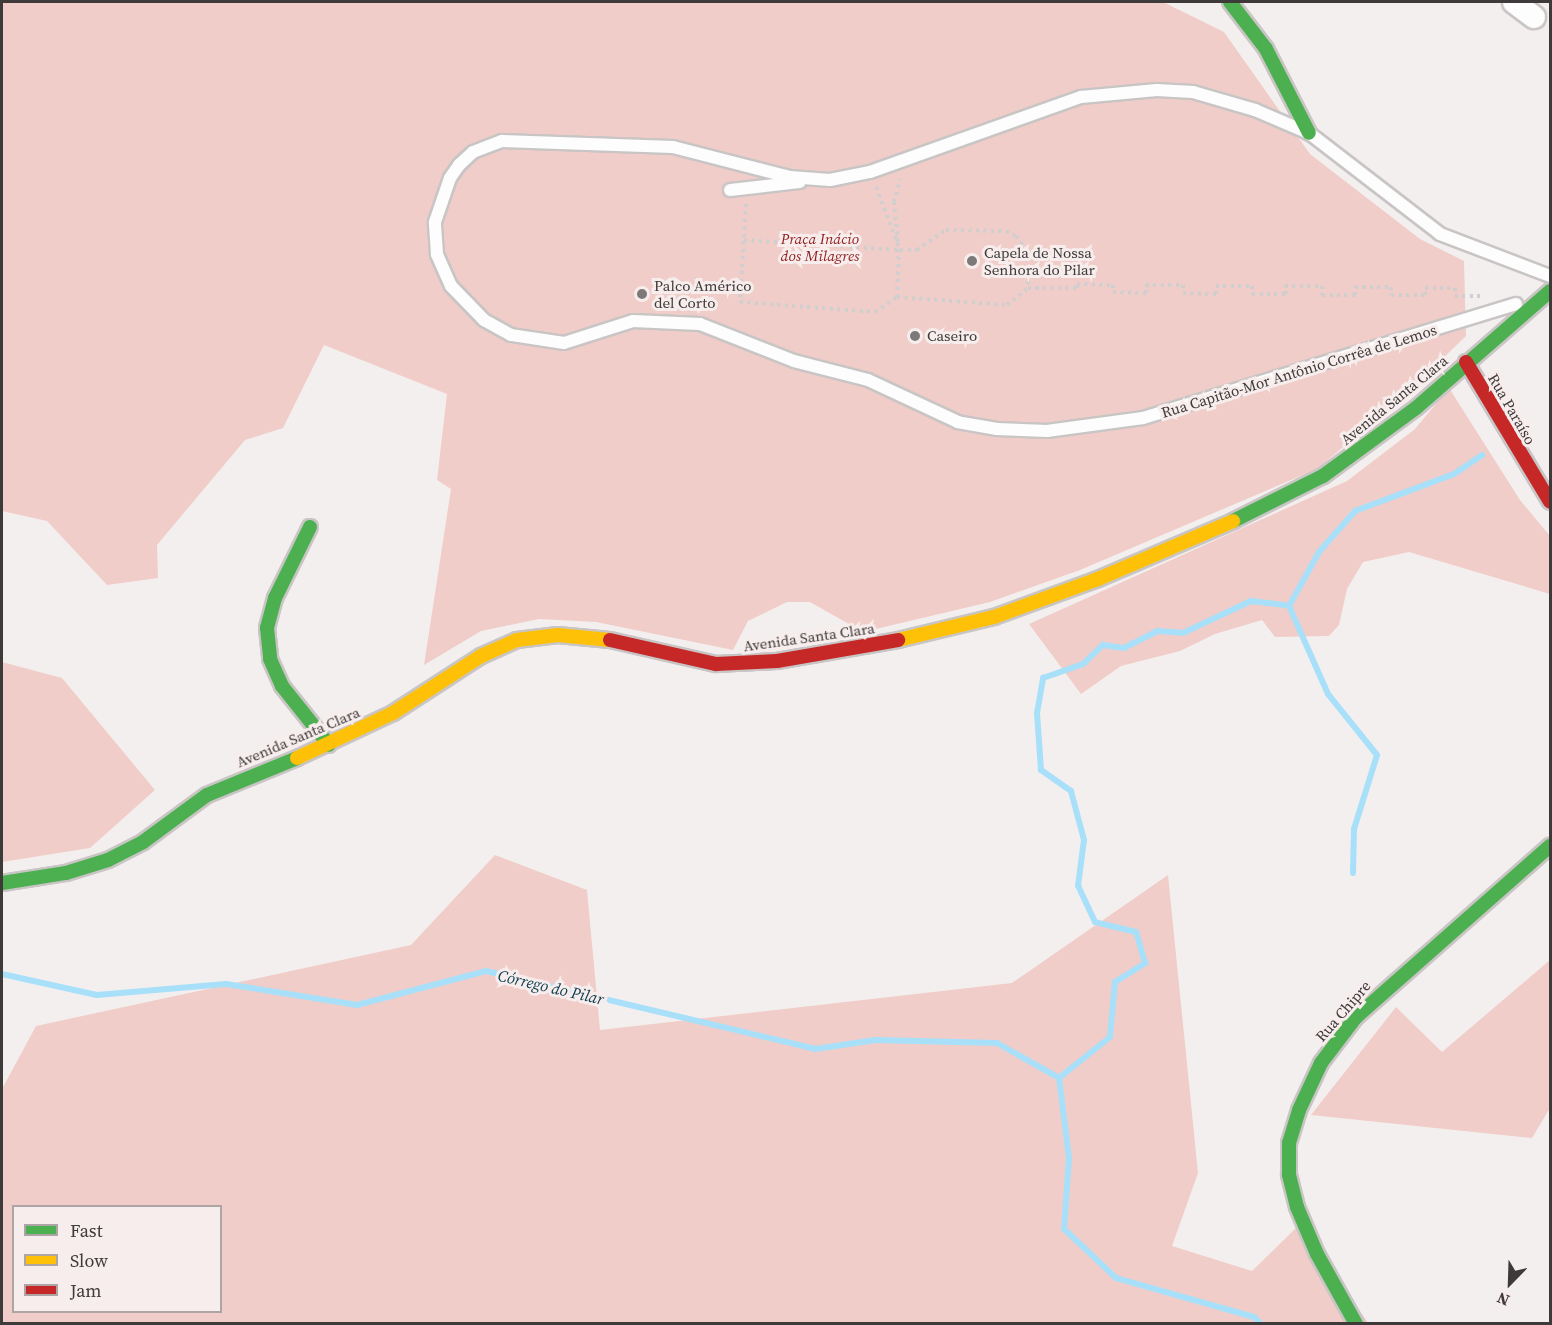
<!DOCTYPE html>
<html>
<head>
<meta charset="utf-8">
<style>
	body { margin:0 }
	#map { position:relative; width:1552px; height:1325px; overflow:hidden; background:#f4efef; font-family:"Source Serif 4",serif }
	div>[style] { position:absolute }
	.green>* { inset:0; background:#f0cdc8 }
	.stream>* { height:6px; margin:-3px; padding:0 3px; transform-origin:3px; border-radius:3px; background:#a8e0fa }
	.path>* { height:4px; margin-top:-2px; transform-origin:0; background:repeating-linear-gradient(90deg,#d0cfcf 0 3px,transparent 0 7.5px) }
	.roads { filter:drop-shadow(2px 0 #c9c5c5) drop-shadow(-2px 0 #c9c5c5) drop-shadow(0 2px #c9c5c5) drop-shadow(0 -2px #c9c5c5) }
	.lane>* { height:12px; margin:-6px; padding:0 6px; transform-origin:6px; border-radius:6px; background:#fdfdfd }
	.street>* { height:22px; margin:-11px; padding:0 11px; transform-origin:11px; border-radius:11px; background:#fdfdfd }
	.fast>* { height:14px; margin:-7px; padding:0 7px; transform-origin:7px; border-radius:7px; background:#4caf50 }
	.slow>* { height:14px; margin:-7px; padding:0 7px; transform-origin:7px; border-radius:7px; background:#ffc107 }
	.jam>* { height:14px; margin:-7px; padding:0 7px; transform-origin:7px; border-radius:7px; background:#c62828 }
	.dots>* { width:16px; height:16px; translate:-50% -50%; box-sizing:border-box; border:3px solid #f7edec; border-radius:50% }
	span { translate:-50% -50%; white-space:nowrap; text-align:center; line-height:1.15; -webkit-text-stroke:6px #f7edec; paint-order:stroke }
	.park-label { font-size:15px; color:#901e1d; font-style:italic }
	.poi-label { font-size:15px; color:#3e3a3a }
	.left { translate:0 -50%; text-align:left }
	.street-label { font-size:15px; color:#3e3a3a }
	.water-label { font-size:16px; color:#0a3d4f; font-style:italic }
	.frame { position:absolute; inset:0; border:3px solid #3e3a3a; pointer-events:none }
	.legend { position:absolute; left:12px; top:1205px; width:210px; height:108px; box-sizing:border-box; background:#f7edec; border:2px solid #ada5a5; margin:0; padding:8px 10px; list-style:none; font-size:18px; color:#3e3a3a }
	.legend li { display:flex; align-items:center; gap:12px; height:30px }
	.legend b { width:30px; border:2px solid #ada5a5 }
	.north { position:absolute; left:1480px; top:1253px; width:60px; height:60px; -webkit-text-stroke:4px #f7edec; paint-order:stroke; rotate:203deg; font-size:16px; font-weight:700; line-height:24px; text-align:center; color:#3e3a3a }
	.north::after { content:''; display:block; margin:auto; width:21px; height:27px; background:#3e3a3a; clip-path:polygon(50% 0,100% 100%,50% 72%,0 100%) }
</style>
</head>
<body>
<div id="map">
	<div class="green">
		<i style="clip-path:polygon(2px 2px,1163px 2px,1224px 32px,1310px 154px,1420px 239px,1464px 261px,1466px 336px,1406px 394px,1317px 469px,1080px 570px,990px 602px,863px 632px,810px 602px,787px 602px,748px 621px,733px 650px,596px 622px,539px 619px,481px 631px,424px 665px,451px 489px,437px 480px,447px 394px,324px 345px,283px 428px,245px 440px,157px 545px,158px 578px,107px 585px,47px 521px,2px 511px)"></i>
		<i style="clip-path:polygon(1449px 388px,1520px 500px,1550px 536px,1550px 594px,1409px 552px,1363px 562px,1347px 589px,1339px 625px,1329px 636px,1275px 637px,1262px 620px,1215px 634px,1180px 651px,1121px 666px,1081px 694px,1029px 624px,1347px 481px,1415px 429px)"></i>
		<i style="clip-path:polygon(2px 662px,62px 678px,155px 790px,90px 848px,2px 862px)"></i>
		<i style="clip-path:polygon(evenodd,495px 855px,587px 890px,600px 1030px,1012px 983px,1168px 875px,1198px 1173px,1172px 1246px,1252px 1271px,1299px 1225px,1369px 1324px,2px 1324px,2px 1089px,36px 1026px,411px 945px,495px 855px,14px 1206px,220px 1206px,220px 1312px,14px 1312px,14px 1206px)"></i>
		<i style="clip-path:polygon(1550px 960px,1550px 1108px,1532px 1138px,1311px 1115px,1396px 1007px,1442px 1052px)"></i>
	</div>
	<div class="stream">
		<i style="left:1353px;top:873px;width:44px;rotate:-88.7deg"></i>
		<i style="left:1354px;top:829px;width:77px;rotate:-72.7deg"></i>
		<i style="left:1377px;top:755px;width:78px;rotate:-128.8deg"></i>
		<i style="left:1328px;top:694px;width:96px;rotate:-113.9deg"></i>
		<i style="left:1289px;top:606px;width:62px;rotate:-60.9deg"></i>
		<i style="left:1319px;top:552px;width:55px;rotate:-48.7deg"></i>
		<i style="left:1355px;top:511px;width:106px;rotate:-20.5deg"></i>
		<i style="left:1454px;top:474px;width:34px;rotate:-34deg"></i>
		<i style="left:2px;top:974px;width:97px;rotate:12.5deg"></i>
		<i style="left:97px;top:995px;width:129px;rotate:-4.9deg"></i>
		<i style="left:226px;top:984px;width:133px;rotate:9.1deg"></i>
		<i style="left:357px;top:1005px;width:133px;rotate:-14.8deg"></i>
		<i style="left:486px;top:971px;width:338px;rotate:13.3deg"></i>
		<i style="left:815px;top:1049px;width:61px;rotate:-8.5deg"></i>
		<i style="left:875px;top:1040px;width:122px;rotate:1.4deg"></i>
		<i style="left:997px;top:1043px;width:71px;rotate:29.4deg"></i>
		<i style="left:1261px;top:1324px;width:10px;rotate:-135deg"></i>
		<i style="left:1254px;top:1317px;width:143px;rotate:-164.2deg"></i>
		<i style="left:1116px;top:1278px;width:71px;rotate:-136.7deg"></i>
		<i style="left:1064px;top:1229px;width:71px;rotate:-86deg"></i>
		<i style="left:1069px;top:1158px;width:81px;rotate:-97.1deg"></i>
		<i style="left:1059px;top:1078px;width:65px;rotate:-38.8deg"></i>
		<i style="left:1110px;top:1037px;width:55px;rotate:-84.8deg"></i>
		<i style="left:1115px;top:982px;width:36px;rotate:-32deg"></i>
		<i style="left:1145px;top:963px;width:32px;rotate:-106deg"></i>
		<i style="left:1136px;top:932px;width:42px;rotate:-166.3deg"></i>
		<i style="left:1095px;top:922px;width:40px;rotate:-115deg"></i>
		<i style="left:1078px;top:886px;width:46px;rotate:-82.6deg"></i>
		<i style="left:1084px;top:840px;width:51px;rotate:-104.9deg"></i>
		<i style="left:1071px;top:791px;width:37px;rotate:-145deg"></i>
		<i style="left:1041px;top:770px;width:57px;rotate:-94deg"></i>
		<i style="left:1037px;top:713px;width:36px;rotate:-80deg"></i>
		<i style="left:1043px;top:678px;width:42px;rotate:-19.3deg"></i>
		<i style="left:1083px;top:664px;width:28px;rotate:-44deg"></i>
		<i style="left:1103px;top:645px;width:21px;rotate:8deg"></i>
		<i style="left:1124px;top:648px;width:37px;rotate:-27deg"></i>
		<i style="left:1157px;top:631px;width:26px;rotate:4deg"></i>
		<i style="left:1183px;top:633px;width:75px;rotate:-25.2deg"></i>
		<i style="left:1251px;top:601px;width:38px;rotate:7deg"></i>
	</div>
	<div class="path">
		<i style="left:876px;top:187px;width:67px;rotate:69.1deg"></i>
		<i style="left:900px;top:250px;width:17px"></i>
		<i style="left:917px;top:250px;width:35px;rotate:-35deg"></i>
		<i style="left:946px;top:230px;width:60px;rotate:1deg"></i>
		<i style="left:1006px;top:231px;width:11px;rotate:27deg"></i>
		<i style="left:1016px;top:236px;width:19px;rotate:54deg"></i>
		<i style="left:1027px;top:251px;width:37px;rotate:88deg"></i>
		<i style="left:746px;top:204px;width:98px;rotate:93.5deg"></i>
		<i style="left:740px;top:302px;width:135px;rotate:4.2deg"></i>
		<i style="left:875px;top:312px;width:27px;rotate:-34deg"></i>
		<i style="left:897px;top:297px;width:110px;rotate:4.2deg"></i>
		<i style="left:1007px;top:305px;width:27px;rotate:-39deg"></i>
		<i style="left:1028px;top:288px;width:49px"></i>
		<i style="left:1077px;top:288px;width:4px;rotate:-90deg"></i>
		<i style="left:1077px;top:284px;width:36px;rotate:2deg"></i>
		<i style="left:1113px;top:285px;width:7px;rotate:90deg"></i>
		<i style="left:1113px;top:292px;width:33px;rotate:2deg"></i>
		<i style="left:1146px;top:293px;width:8px;rotate:-90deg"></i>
		<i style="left:1146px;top:285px;width:37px"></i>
		<i style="left:1183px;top:285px;width:8px;rotate:90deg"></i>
		<i style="left:1183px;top:293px;width:33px;rotate:2deg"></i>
		<i style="left:1216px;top:294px;width:8px;rotate:-90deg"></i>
		<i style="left:1216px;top:286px;width:36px"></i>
		<i style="left:1252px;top:286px;width:8px;rotate:90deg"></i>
		<i style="left:1252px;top:294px;width:34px"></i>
		<i style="left:1286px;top:294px;width:8px;rotate:-97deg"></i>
		<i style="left:1285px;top:286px;width:37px"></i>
		<i style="left:1322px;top:286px;width:9px;rotate:90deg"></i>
		<i style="left:1322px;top:295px;width:33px"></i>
		<i style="left:1355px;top:295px;width:8px;rotate:-90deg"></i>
		<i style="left:1355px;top:287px;width:36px"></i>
		<i style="left:1391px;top:287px;width:8px;rotate:90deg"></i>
		<i style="left:1391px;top:295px;width:34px"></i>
		<i style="left:1425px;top:295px;width:7px;rotate:-90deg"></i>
		<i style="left:1425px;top:288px;width:30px"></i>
		<i style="left:1455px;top:288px;width:8px;rotate:90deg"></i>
		<i style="left:1455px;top:296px;width:29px"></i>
		<i style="left:744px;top:240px;width:156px;rotate:3.7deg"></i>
		<i style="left:898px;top:242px;width:40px;rotate:-95.7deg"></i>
		<i style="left:894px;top:202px;width:24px;rotate:-75deg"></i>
		<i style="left:897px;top:297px;width:48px;rotate:-87.6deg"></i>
	</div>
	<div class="roads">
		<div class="lane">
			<i style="left:730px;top:190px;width:70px;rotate:-6.5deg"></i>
			<i style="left:1516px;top:304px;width:390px;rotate:163deg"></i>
			<i style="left:1143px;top:418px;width:97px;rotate:172.3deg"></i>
			<i style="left:1047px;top:431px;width:50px;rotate:-177.7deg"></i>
			<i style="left:997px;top:429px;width:40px;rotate:-170deg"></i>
			<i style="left:958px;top:422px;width:99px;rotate:-155deg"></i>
			<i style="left:868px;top:380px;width:76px;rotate:-165.6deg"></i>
			<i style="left:794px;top:361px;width:101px;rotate:-158.5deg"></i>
			<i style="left:700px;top:324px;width:67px;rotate:-177.4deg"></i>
			<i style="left:633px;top:321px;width:72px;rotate:162.3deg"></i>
			<i style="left:564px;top:343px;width:54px;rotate:-171.4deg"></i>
			<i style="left:511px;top:335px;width:31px;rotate:-151deg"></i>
			<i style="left:484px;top:320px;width:47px;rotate:-134.1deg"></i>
			<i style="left:451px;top:286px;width:35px;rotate:-114deg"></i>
			<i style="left:437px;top:254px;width:32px;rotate:-94deg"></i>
			<i style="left:435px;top:222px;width:46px;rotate:-71.2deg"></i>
			<i style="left:450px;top:178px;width:16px;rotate:-55deg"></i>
			<i style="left:459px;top:165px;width:19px;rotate:-43deg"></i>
			<i style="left:473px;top:152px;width:31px;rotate:-21deg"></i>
			<i style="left:502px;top:141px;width:171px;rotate:2deg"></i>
			<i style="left:673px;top:147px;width:121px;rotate:14.4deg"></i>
			<i style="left:790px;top:177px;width:40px;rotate:4.3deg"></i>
			<i style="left:830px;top:180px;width:41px;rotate:-11.3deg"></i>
			<i style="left:870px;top:172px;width:224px;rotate:-19.6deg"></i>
			<i style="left:1081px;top:97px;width:76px;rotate:-5.3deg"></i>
			<i style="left:1157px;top:90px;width:36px;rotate:3deg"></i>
			<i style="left:1193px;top:92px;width:65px;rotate:16.2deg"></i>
			<i style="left:1255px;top:110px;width:59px;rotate:23.1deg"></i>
			<i style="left:1309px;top:133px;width:165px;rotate:37.6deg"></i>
			<i style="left:1440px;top:234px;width:118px;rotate:20.9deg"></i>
		</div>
		<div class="street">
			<i style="left:1514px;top:2px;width:25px;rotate:37deg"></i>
		</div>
		<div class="fast">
			<i style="left:1230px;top:2px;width:59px;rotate:52.5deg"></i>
			<i style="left:1266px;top:49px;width:94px;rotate:62.9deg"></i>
			<i style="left:1233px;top:521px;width:101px;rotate:-26.6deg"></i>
			<i style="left:1323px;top:476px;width:115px;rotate:-36.2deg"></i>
			<i style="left:1416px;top:408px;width:178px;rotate:-41.1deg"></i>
			<i style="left:310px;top:527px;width:79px;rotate:116.2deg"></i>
			<i style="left:275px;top:598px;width:31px;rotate:105deg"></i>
			<i style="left:267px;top:628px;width:31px;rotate:84deg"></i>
			<i style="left:270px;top:659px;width:30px;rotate:66deg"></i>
			<i style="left:282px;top:686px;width:75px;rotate:51.5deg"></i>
			<i style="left:2px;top:883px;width:65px;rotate:-8.9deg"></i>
			<i style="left:66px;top:873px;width:44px;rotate:-17.2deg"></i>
			<i style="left:108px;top:860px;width:39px;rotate:-27deg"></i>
			<i style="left:143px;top:842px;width:79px;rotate:-36.3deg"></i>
			<i style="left:207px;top:795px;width:97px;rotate:-22.3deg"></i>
			<i style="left:1356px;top:1324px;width:80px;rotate:-119.1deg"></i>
			<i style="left:1317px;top:1254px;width:51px;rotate:-113.1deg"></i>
			<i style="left:1297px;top:1207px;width:34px;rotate:-104deg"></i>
			<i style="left:1289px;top:1174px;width:31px;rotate:-90deg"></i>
			<i style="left:1289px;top:1143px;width:34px;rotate:-73deg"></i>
			<i style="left:1299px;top:1110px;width:52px;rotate:-64.9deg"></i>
			<i style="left:1321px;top:1063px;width:58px;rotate:-52.7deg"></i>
			<i style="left:1356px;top:1017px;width:259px;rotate:-41.4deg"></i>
		</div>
		<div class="slow">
			<i style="left:898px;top:640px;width:99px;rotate:-13.5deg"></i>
			<i style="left:994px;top:617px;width:111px;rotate:-20.1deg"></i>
			<i style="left:1098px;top:579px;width:147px;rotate:-23.2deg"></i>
			<i style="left:297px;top:758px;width:106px;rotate:-25.1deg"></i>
			<i style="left:393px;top:713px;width:105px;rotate:-32.9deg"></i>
			<i style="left:481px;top:656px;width:39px;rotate:-24deg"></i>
			<i style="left:517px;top:640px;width:41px;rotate:-7deg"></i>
			<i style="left:558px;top:635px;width:52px;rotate:5.5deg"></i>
		</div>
		<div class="jam">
			<i style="left:1466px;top:362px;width:163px;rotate:59deg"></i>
			<i style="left:610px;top:640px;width:109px;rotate:12.8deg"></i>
			<i style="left:716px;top:664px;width:61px;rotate:-2.8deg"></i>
			<i style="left:777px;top:661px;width:123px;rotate:-9.8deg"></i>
		</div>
	</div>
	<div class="dots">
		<i style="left:972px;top:261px;background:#7e7979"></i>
		<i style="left:642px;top:294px;background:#7e7979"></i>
		<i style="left:915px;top:336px;background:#7e7979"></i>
	</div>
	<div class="park-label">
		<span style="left:820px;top:247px">Praça Inácio<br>dos Milagres</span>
	</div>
	<div class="poi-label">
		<span class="left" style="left:984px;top:261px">Capela de Nossa<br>Senhora do Pilar</span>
		<span class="left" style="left:654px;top:294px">Palco Américo<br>del Corto</span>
		<span class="left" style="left:927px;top:336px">Caseiro</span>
	</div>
	<div class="street-label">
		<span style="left:1299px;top:371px;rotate:-17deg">Rua Capitão-Mor Antônio Corrêa de Lemos</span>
		<span style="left:1394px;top:400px;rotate:-39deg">Avenida Santa Clara</span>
		<span style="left:1512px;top:409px;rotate:60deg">Rua Paraíso</span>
		<span style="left:809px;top:637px;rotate:-8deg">Avenida Santa Clara</span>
		<span style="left:298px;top:737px;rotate:-23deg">Avenida Santa Clara</span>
		<span style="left:1343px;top:1011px;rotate:-49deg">Rua Chipre</span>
	</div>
	<div class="water-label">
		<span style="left:551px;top:987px;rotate:13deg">Córrego do Pilar</span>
	</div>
	<div class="frame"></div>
	<ul class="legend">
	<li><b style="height:8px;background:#4caf50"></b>Fast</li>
	<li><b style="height:8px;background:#ffc107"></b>Slow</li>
	<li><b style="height:8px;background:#c62828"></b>Jam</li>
	</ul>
	<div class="north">N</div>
</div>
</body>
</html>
